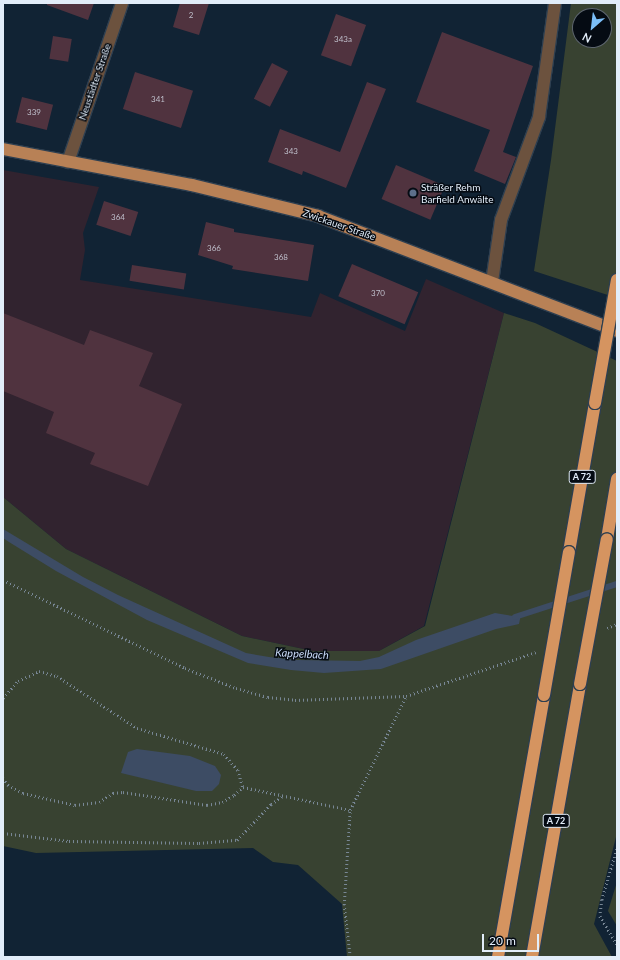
<!DOCTYPE html>
<html>
<head>
<meta charset="utf-8">
<style>
	body { margin:0 }
	#map { position:relative; width:620px; height:960px; overflow:hidden; background:#112334; font-family:Lato,sans-serif }
	div>[style] { position:absolute }
	.commercial>* { inset:0; background:#31232f }
	.green>* { inset:0; background:#384231 }
	.water>* { inset:0; background:#3d4c64 }
	.stream>* { height:5.5px; margin:-2.75px; padding:0 2.75px; transform-origin:2.75px; border-radius:2.75px; background:#3d4c64 }
	.building>* { inset:0; background:#50333f; transform-origin:0 0 }
	.path>* { height:2.5px; margin-top:-1.25px; transform-origin:0; background:repeating-linear-gradient(90deg,#788795 0 1px,transparent 0 4px) }
	.roads { filter:drop-shadow(1px 0 #2e3f50) drop-shadow(-1px 0 #2e3f50) drop-shadow(0 1px #2e3f50) drop-shadow(0 -1px #2e3f50) }
	.minor>* { height:12px; margin:-6px; padding:0 6px; transform-origin:6px; border-radius:6px; background:#6c523e }
	.major>* { height:12px; margin:-6px; padding:0 6px; transform-origin:6px; border-radius:6px; background:#b88156 }
	.highway>* { height:12px; margin:-6px; padding:0 6px; transform-origin:6px; border-radius:6px; background:#d59460 }
	.bridges { filter:drop-shadow(1px 0 #2e3f50) drop-shadow(-1px 0 #2e3f50) drop-shadow(0 1px #2e3f50) drop-shadow(0 -1px #2e3f50) }
	.highway-bridge>* { height:12px; margin:-6px; padding:0 6px; transform-origin:6px; border-radius:6px; background:#d59460 }
	.dots>* { width:11px; height:11px; translate:-50% -50%; box-sizing:border-box; border:2px solid #050b13; border-radius:50% }
	span { translate:-50% -50%; white-space:nowrap; text-align:center; line-height:1.15; -webkit-text-stroke:3px #050b13; paint-order:stroke }
	.number-label { font-size:8px; color:#bebeca }
	.number-label span { -webkit-text-stroke-width:0 }
	.shield-label span { padding:1px 3px; background:#050b13; border:1px solid; border-radius:3px; -webkit-text-stroke-width:0 }
	.shield-label { font-size:9px; color:#e2edf9; font-weight:700 }
	.street-label { font-size:10px; color:#e2edf9 }
	.poi-label { font-size:10px; color:#e2edf9 }
	.left { translate:0 -50%; text-align:left }
	.water-label { font-size:11px; color:#c8d9f6; font-style:italic }
	.frame { position:absolute; inset:0; border:4px solid #e2edf9; pointer-events:none }
	.north { position:absolute; left:572px; top:8px; width:40px; height:40px; box-sizing:border-box; background:#050b13; border:1px solid #5d656f; border-radius:50%; rotate:208deg; font-size:11px; font-weight:700; line-height:16px; text-align:center; color:#e2edf9 }
	.north::after { content:''; display:block; margin:auto; width:14px; height:18px; background:#7bbef8; clip-path:polygon(50% 0,100% 100%,50% 72%,0 100%) }
	.scale { position:absolute; left:482px; top:934px; width:57px; height:18px; box-sizing:border-box; border:2px solid #e2edf9; border-top:0; padding-left:5px; font-size:12px; line-height:14px; white-space:nowrap; color:#e2edf9; -webkit-text-stroke:3px #050b13; paint-order:stroke }
</style>
</head>
<body>
<div id="map">
	<div class="commercial">
		<i style="clip-path:polygon(3px 170px,99px 187px,83px 233px,85px 250px,80px 280px,311px 317px,320px 293px,405px 331px,426px 279px,504px 313px,424px 626px,379px 651px,313px 651px,242px 636px,66px 549px,3px 497px)"></i>
	</div>
	<div class="green">
		<i style="clip-path:polygon(evenodd,571px 3px,617px 3px,617px 298px,534px 271px,551px 160px,571px 3px,580px 16px,604px 16px,604px 40px,580px 40px,580px 16px)"></i>
		<i style="clip-path:polygon(504px 313px,535px 323px,617px 361px,617px 833px,594px 924px,612px 957px,347px 957px,342px 904px,298px 865px,273px 862px,253px 848px,36px 853px,3px 846px,3px 497px,66px 549px,242px 636px,313px 651px,379px 651px,425px 626px)"></i>
		<i style="clip-path:polygon(617px 882px,617px 926px,608px 911px)"></i>
	</div>
	<div class="water">
		<i style="clip-path:polygon(3px 529px,83px 577px,118px 595px,246px 653px,269px 657px,298px 660px,360px 661px,379px 657px,416px 640px,495px 613px,513px 616px,521px 614px,519px 624px,496px 629px,381px 669px,324px 673px,291px 670px,248px 663px,147px 620px,56px 571px,9px 542px,3px 538px)"></i>
		<i style="clip-path:polygon(137px 749px,190px 756px,215px 766px,221px 775px,219px 784px,212px 791px,196px 791px,121px 773px,128px 752px)"></i>
	</div>
	<div class="stream">
		<i style="left:515px;top:617px;width:107px;rotate:-17.9deg"></i>
	</div>
	<div class="building">
		<i style="clip-path:polygon(47px 3px,94px 3px,88px 20px,47px 5px)"></i>
		<i style="clip-path:polygon(180px 3px,209px 3px,199px 35px,173px 27px)"></i>
		<i style="left:336px;top:14px;width:32px;height:44px;rotate:20deg"></i>
		<i style="clip-path:polygon(442px 32px,533px 66px,503px 152px,516px 157px,505px 184px,474px 171px,490px 130px,416px 102px)"></i>
		<i style="left:53px;top:36px;width:19px;height:23px;rotate:9deg"></i>
		<i style="left:272px;top:63px;width:18px;height:40px;rotate:27deg"></i>
		<i style="left:135px;top:72px;width:61px;height:39px;rotate:18deg"></i>
		<i style="clip-path:polygon(367px 82px,386px 89px,346px 188px,303px 171px,302px 175px,268px 162px,280px 129px,340px 152px)"></i>
		<i style="left:22px;top:97px;width:32px;height:26px;rotate:14deg"></i>
		<i style="left:396px;top:165px;width:53px;height:37px;rotate:23deg"></i>
		<i style="left:104px;top:201px;width:36px;height:25px;rotate:18deg"></i>
		<i style="clip-path:polygon(206px 222px,234px 229px,234px 232px,314px 245px,308px 281px,232px 269px,233px 266px,198px 255px)"></i>
		<i style="left:352px;top:264px;width:72px;height:35px;rotate:23deg"></i>
		<i style="left:132px;top:265px;width:55px;height:16px;rotate:9deg"></i>
		<i style="clip-path:polygon(3px 313px,84px 345px,90px 330px,153px 353px,139px 386px,182px 404px,148px 486px,90px 464px,95px 453px,46px 433px,54px 412px,3px 391px)"></i>
	</div>
	<div class="path">
		<i style="left:3px;top:580px;width:202px;rotate:25.8deg"></i>
		<i style="left:185px;top:668px;width:55px;rotate:21.4deg"></i>
		<i style="left:236px;top:688px;width:33px;rotate:16deg"></i>
		<i style="left:268px;top:697px;width:27px;rotate:6deg"></i>
		<i style="left:295px;top:700px;width:111px;rotate:-2.1deg"></i>
		<i style="left:406px;top:696px;width:137px;rotate:-18.7deg"></i>
		<i style="left:607px;top:628px;width:11px;rotate:-22deg"></i>
		<i style="left:3px;top:698px;width:23px;rotate:-49deg"></i>
		<i style="left:18px;top:681px;width:23px;rotate:-25deg"></i>
		<i style="left:39px;top:671px;width:19px;rotate:16deg"></i>
		<i style="left:57px;top:676px;width:95px;rotate:33deg"></i>
		<i style="left:137px;top:728px;width:91px;rotate:16.6deg"></i>
		<i style="left:224px;top:754px;width:21px;rotate:49deg"></i>
		<i style="left:238px;top:770px;width:18px;rotate:74deg"></i>
		<i style="left:3px;top:778px;width:9px;rotate:54deg"></i>
		<i style="left:8px;top:785px;width:17px;rotate:28deg"></i>
		<i style="left:23px;top:793px;width:53px;rotate:13deg"></i>
		<i style="left:75px;top:805px;width:24px;rotate:-7deg"></i>
		<i style="left:99px;top:802px;width:17px;rotate:-33deg"></i>
		<i style="left:113px;top:793px;width:10px;rotate:-6deg"></i>
		<i style="left:123px;top:792px;width:85px;rotate:8.8deg"></i>
		<i style="left:207px;top:805px;width:15px;rotate:-11deg"></i>
		<i style="left:222px;top:802px;width:14px;rotate:-30deg"></i>
		<i style="left:234px;top:795px;width:12px;rotate:-42deg"></i>
		<i style="left:243px;top:787px;width:109px;rotate:12.1deg"></i>
		<i style="left:3px;top:833px;width:66px;rotate:6.9deg"></i>
		<i style="left:69px;top:841px;width:130px;rotate:0.9deg"></i>
		<i style="left:199px;top:843px;width:38px;rotate:-5deg"></i>
		<i style="left:237px;top:840px;width:50px;rotate:-46.6deg"></i>
		<i style="left:271px;top:804px;width:14px;rotate:-34deg"></i>
		<i style="left:617px;top:849px;width:53px;rotate:106.4deg"></i>
		<i style="left:602px;top:900px;width:16px;rotate:97deg"></i>
		<i style="left:600px;top:916px;width:33px;rotate:59deg"></i>
		<i style="left:350px;top:957px;width:52px;rotate:-96.6deg"></i>
		<i style="left:344px;top:905px;width:95px;rotate:-86.4deg"></i>
		<i style="left:350px;top:810px;width:127px;rotate:-63.8deg"></i>
	</div>
	<div class="roads">
		<div class="minor">
			<i style="left:68px;top:162px;width:168px;rotate:-71.2deg"></i>
			<i style="left:492px;top:282px;width:63px;rotate:-81.7deg"></i>
			<i style="left:501px;top:220px;width:110px;rotate:-69.7deg"></i>
			<i style="left:539px;top:117px;width:115px;rotate:-82deg"></i>
		</div>
		<div class="major">
			<i style="left:3px;top:149px;width:192px;rotate:10.8deg"></i>
			<i style="left:192px;top:185px;width:130px;rotate:13.8deg"></i>
			<i style="left:318px;top:216px;width:320px;rotate:21deg"></i>
		</div>
		<div class="highway">
			<i style="left:607px;top:539px;width:61px;rotate:-80.5deg"></i>
			<i style="left:569px;top:552px;width:151px;rotate:-80.1deg"></i>
			<i style="left:498px;top:957px;width:266px;rotate:-80deg"></i>
			<i style="left:532px;top:957px;width:277px;rotate:-80deg"></i>
		</div>
	</div>
	<div class="bridges">
		<div class="highway-bridge">
			<i style="left:595px;top:403px;width:125px;rotate:-79.9deg"></i>
			<i style="left:580px;top:684px;width:147px;rotate:-79.5deg"></i>
			<i style="left:544px;top:695px;width:145px;rotate:-80.1deg"></i>
		</div>
	</div>
	<div class="dots">
		<i style="left:413px;top:193px;background:#5c6f8a"></i>
	</div>
	<div class="number-label">
		<span style="left:191px;top:16px">2</span>
		<span style="left:343px;top:40px">343a</span>
		<span style="left:158px;top:100px">341</span>
		<span style="left:34px;top:113px">339</span>
		<span style="left:291px;top:152px">343</span>
		<span style="left:118px;top:218px">364</span>
		<span style="left:214px;top:249px">366</span>
		<span style="left:281px;top:258px">368</span>
		<span style="left:378px;top:294px">370</span>
	</div>
	<div class="shield-label">
		<span style="left:582px;top:477px">A 72</span>
		<span style="left:556px;top:821px">A 72</span>
	</div>
	<div class="street-label">
		<span style="left:95px;top:82px;rotate:-71deg">Neustädter Straße</span>
		<span style="left:339px;top:225px;rotate:19deg">Zwickauer Straße</span>
	</div>
	<div class="poi-label">
		<span class="left" style="left:421px;top:193px">Sträßer Rehm<br>Barfield Anwälte</span>
	</div>
	<div class="water-label">
		<span style="left:302px;top:654px;rotate:3deg">Kappelbach</span>
	</div>
	<div class="frame"></div>
	<div class="north">N</div>
	<div class="scale">20 m</div>
</div>
</body>
</html>
